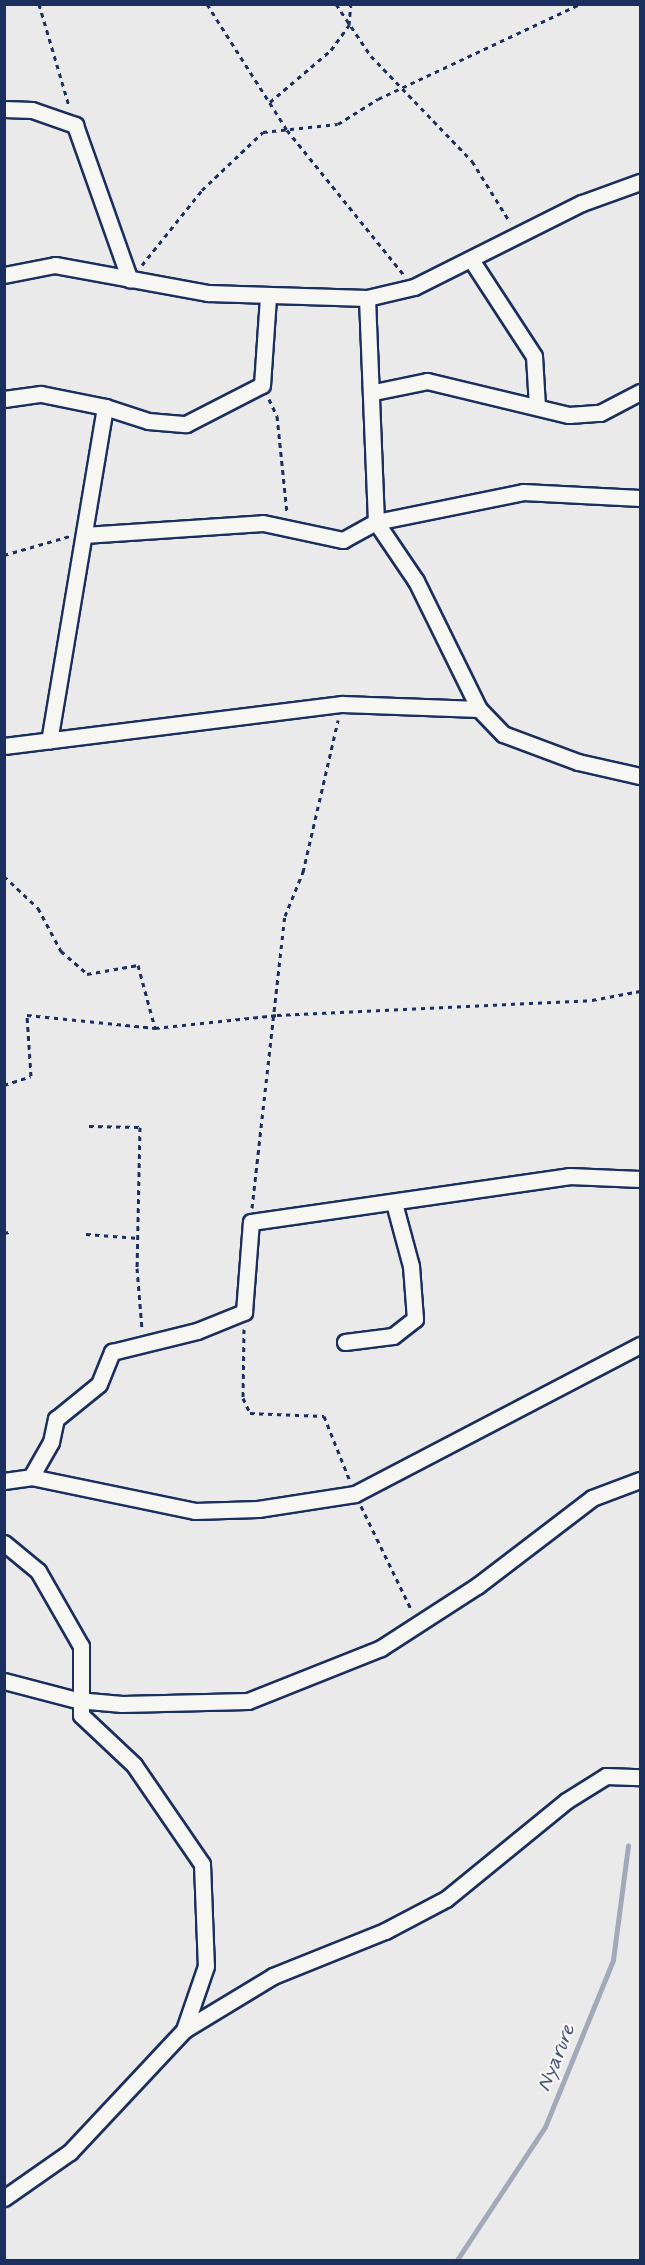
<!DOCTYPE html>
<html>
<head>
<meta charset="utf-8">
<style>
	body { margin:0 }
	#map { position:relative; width:645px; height:2265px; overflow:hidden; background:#e9eae9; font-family:Mynerve,sans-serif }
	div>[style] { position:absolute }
	.stream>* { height:4.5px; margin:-2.25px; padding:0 2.25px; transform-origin:2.25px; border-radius:2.25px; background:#a2aaba }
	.path>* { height:3px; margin-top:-1.5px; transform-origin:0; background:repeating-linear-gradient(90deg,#1b2f5e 0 4.5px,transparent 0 9px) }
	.roads { filter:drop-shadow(2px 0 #1b2f5e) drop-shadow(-2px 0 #1b2f5e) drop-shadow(0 2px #1b2f5e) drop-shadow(0 -2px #1b2f5e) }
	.minor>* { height:15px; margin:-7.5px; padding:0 7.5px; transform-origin:7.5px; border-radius:7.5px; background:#f6f6f2 }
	span { translate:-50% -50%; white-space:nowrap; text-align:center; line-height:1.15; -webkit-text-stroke:4.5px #f6f6f2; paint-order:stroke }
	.water-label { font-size:21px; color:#44547a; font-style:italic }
	.frame { position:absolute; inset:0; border:6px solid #1b2f5e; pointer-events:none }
</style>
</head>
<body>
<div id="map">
	<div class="stream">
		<i style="left:457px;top:2260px;width:159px;rotate:-56.5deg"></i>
		<i style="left:545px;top:2127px;width:180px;rotate:-67.8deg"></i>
		<i style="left:613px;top:1960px;width:115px;rotate:-82.5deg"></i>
	</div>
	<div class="path">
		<i style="left:39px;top:4px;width:106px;rotate:73.6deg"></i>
		<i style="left:207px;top:4px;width:149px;rotate:57.6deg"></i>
		<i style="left:287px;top:130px;width:185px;rotate:51.1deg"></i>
		<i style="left:336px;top:4px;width:63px;rotate:56.1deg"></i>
		<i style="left:371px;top:56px;width:146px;rotate:46.1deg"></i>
		<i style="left:472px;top:161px;width:72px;rotate:58.1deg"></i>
		<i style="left:270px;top:102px;width:80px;rotate:-40.4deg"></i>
		<i style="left:331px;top:50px;width:31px;rotate:-54deg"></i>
		<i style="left:349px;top:25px;width:21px;rotate:-85deg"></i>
		<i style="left:142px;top:265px;width:96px;rotate:-51.3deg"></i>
		<i style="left:202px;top:190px;width:84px;rotate:-43.6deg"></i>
		<i style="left:263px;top:132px;width:75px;rotate:-6.1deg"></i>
		<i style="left:338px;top:124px;width:47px;rotate:-32deg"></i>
		<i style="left:378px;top:99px;width:223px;rotate:-25.2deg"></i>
		<i style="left:269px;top:399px;width:19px;rotate:65deg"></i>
		<i style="left:277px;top:416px;width:98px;rotate:84.1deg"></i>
		<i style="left:4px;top:555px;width:69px;rotate:-16.1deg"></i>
		<i style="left:4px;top:876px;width:47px;rotate:43.3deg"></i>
		<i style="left:38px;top:908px;width:49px;rotate:61.9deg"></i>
		<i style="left:61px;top:951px;width:35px;rotate:41deg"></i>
		<i style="left:87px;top:974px;width:52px;rotate:-10deg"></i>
		<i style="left:138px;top:965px;width:65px;rotate:74.9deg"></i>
		<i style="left:4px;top:1085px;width:28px;rotate:-18deg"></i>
		<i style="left:31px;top:1076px;width:61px;rotate:-93.8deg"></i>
		<i style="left:27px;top:1015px;width:129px;rotate:5.8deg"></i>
		<i style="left:155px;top:1028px;width:123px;rotate:-6.1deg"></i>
		<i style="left:277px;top:1015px;width:315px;rotate:-2.7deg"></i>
		<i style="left:592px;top:1000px;width:49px;rotate:-10.6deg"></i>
		<i style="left:89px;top:1126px;width:51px;rotate:1.1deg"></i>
		<i style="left:140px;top:1127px;width:141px;rotate:91.2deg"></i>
		<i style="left:137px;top:1268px;width:61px;rotate:85.3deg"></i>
		<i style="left:252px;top:1208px;width:294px;rotate:-83.6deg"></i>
		<i style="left:285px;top:916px;width:48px;rotate:-67.8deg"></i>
		<i style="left:303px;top:872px;width:156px;rotate:-77deg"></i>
		<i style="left:4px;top:1233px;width:5px;rotate:-11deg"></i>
		<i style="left:86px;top:1234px;width:53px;rotate:4.3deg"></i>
		<i style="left:244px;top:1329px;width:69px;rotate:90.8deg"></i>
		<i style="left:243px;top:1398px;width:17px;rotate:65deg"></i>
		<i style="left:250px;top:1413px;width:74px;rotate:2.3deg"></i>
		<i style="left:324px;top:1416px;width:70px;rotate:68.2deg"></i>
		<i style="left:361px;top:1506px;width:117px;rotate:64.1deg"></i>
	</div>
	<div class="roads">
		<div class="minor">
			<i style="left:4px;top:109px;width:28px;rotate:2deg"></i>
			<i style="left:32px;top:110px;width:46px;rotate:19.2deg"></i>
			<i style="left:75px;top:125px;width:164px;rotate:70.5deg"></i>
			<i style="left:472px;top:261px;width:113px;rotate:56.9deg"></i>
			<i style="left:534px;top:356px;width:50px;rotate:86.6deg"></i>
			<i style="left:4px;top:275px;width:52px;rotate:-11.1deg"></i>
			<i style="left:55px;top:265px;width:156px;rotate:10.4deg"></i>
			<i style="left:208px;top:293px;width:159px;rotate:1.8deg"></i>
			<i style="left:367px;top:298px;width:48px;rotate:-13.2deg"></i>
			<i style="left:414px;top:287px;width:188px;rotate:-26.6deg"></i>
			<i style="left:582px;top:203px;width:62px;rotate:-19.9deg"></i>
			<i style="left:367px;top:298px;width:224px;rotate:87.7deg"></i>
			<i style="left:376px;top:522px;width:71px;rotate:55.9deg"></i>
			<i style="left:416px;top:581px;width:143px;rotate:63.8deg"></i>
			<i style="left:374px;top:392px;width:54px;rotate:-11.7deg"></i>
			<i style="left:427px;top:381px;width:146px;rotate:13.5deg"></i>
			<i style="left:569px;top:415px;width:31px;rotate:-4deg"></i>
			<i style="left:600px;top:413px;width:45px;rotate:-27.7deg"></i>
			<i style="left:4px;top:399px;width:37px;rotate:-8deg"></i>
			<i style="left:41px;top:394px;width:65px;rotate:11.5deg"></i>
			<i style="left:105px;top:407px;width:338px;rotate:99.5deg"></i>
			<i style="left:105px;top:407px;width:45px;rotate:18deg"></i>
			<i style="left:148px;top:421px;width:38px;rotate:5deg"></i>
			<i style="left:186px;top:424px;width:85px;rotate:-27.2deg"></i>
			<i style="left:262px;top:385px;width:88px;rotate:-86.1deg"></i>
			<i style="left:84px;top:535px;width:179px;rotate:-3.8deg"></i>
			<i style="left:263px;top:523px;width:82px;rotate:12deg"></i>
			<i style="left:343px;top:540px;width:38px;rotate:-29deg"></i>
			<i style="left:376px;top:522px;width:150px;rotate:-11.5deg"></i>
			<i style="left:523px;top:492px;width:117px;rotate:2.9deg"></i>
			<i style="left:4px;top:746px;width:341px;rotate:-7.1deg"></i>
			<i style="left:342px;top:704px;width:137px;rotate:2.1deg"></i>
			<i style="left:479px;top:709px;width:35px;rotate:46deg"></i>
			<i style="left:503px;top:734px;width:80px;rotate:20.5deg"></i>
			<i style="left:578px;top:762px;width:64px;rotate:12.7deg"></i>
			<i style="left:345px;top:1342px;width:48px;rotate:-7.1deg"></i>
			<i style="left:393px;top:1336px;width:28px;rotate:-38deg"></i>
			<i style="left:415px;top:1319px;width:53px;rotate:-94.3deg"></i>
			<i style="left:411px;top:1266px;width:65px;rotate:-105.1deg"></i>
			<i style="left:31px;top:1477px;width:167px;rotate:11.7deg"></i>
			<i style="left:195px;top:1511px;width:63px;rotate:-1.8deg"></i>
			<i style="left:258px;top:1509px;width:98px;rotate:-8.8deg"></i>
			<i style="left:355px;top:1494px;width:322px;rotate:-27.6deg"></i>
			<i style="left:4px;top:1481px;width:27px;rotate:-8deg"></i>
			<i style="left:31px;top:1477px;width:40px;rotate:-60.3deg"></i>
			<i style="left:51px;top:1442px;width:24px;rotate:-78deg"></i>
			<i style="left:56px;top:1419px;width:55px;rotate:-39.1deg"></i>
			<i style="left:99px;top:1384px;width:35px;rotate:-68deg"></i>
			<i style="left:112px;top:1352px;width:88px;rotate:-13.9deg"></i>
			<i style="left:197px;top:1331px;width:51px;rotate:-22deg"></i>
			<i style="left:244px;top:1312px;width:90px;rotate:-85.6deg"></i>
			<i style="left:251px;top:1222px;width:321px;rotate:-8.2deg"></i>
			<i style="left:569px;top:1176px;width:71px;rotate:2.4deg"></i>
			<i style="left:4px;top:1543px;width:44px;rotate:39.5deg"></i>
			<i style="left:38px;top:1571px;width:86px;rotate:60.2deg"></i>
			<i style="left:81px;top:1646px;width:69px;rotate:90deg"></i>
			<i style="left:81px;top:1715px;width:73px;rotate:43.3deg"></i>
			<i style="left:134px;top:1765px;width:120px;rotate:55.5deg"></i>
			<i style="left:202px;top:1864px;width:102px;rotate:87.8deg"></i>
			<i style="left:206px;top:1966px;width:68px;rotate:109deg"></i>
			<i style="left:4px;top:1681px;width:75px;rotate:14.6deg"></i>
			<i style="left:77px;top:1700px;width:45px;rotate:5.1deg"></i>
			<i style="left:122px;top:1704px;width:126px;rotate:-1.4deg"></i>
			<i style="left:248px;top:1701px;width:143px;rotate:-21.7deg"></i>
			<i style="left:381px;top:1648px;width:114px;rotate:-32.9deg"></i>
			<i style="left:477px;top:1586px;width:145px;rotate:-37.4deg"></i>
			<i style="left:592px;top:1498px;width:51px;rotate:-20.6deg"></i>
			<i style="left:4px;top:2198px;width:80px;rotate:-34.9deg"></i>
			<i style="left:70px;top:2152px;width:167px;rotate:-46.9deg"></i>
			<i style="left:184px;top:2030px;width:104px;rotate:-31.2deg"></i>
			<i style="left:273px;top:1976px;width:121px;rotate:-21.9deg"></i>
			<i style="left:385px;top:1931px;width:69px;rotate:-27.7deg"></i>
			<i style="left:446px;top:1899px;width:155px;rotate:-39.2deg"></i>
			<i style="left:566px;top:1801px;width:47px;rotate:-32deg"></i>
			<i style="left:606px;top:1776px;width:34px;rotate:2deg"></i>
		</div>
	</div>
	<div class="water-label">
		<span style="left:556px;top:2058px;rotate:-68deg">Nyarure</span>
	</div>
	<div class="frame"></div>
</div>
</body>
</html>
